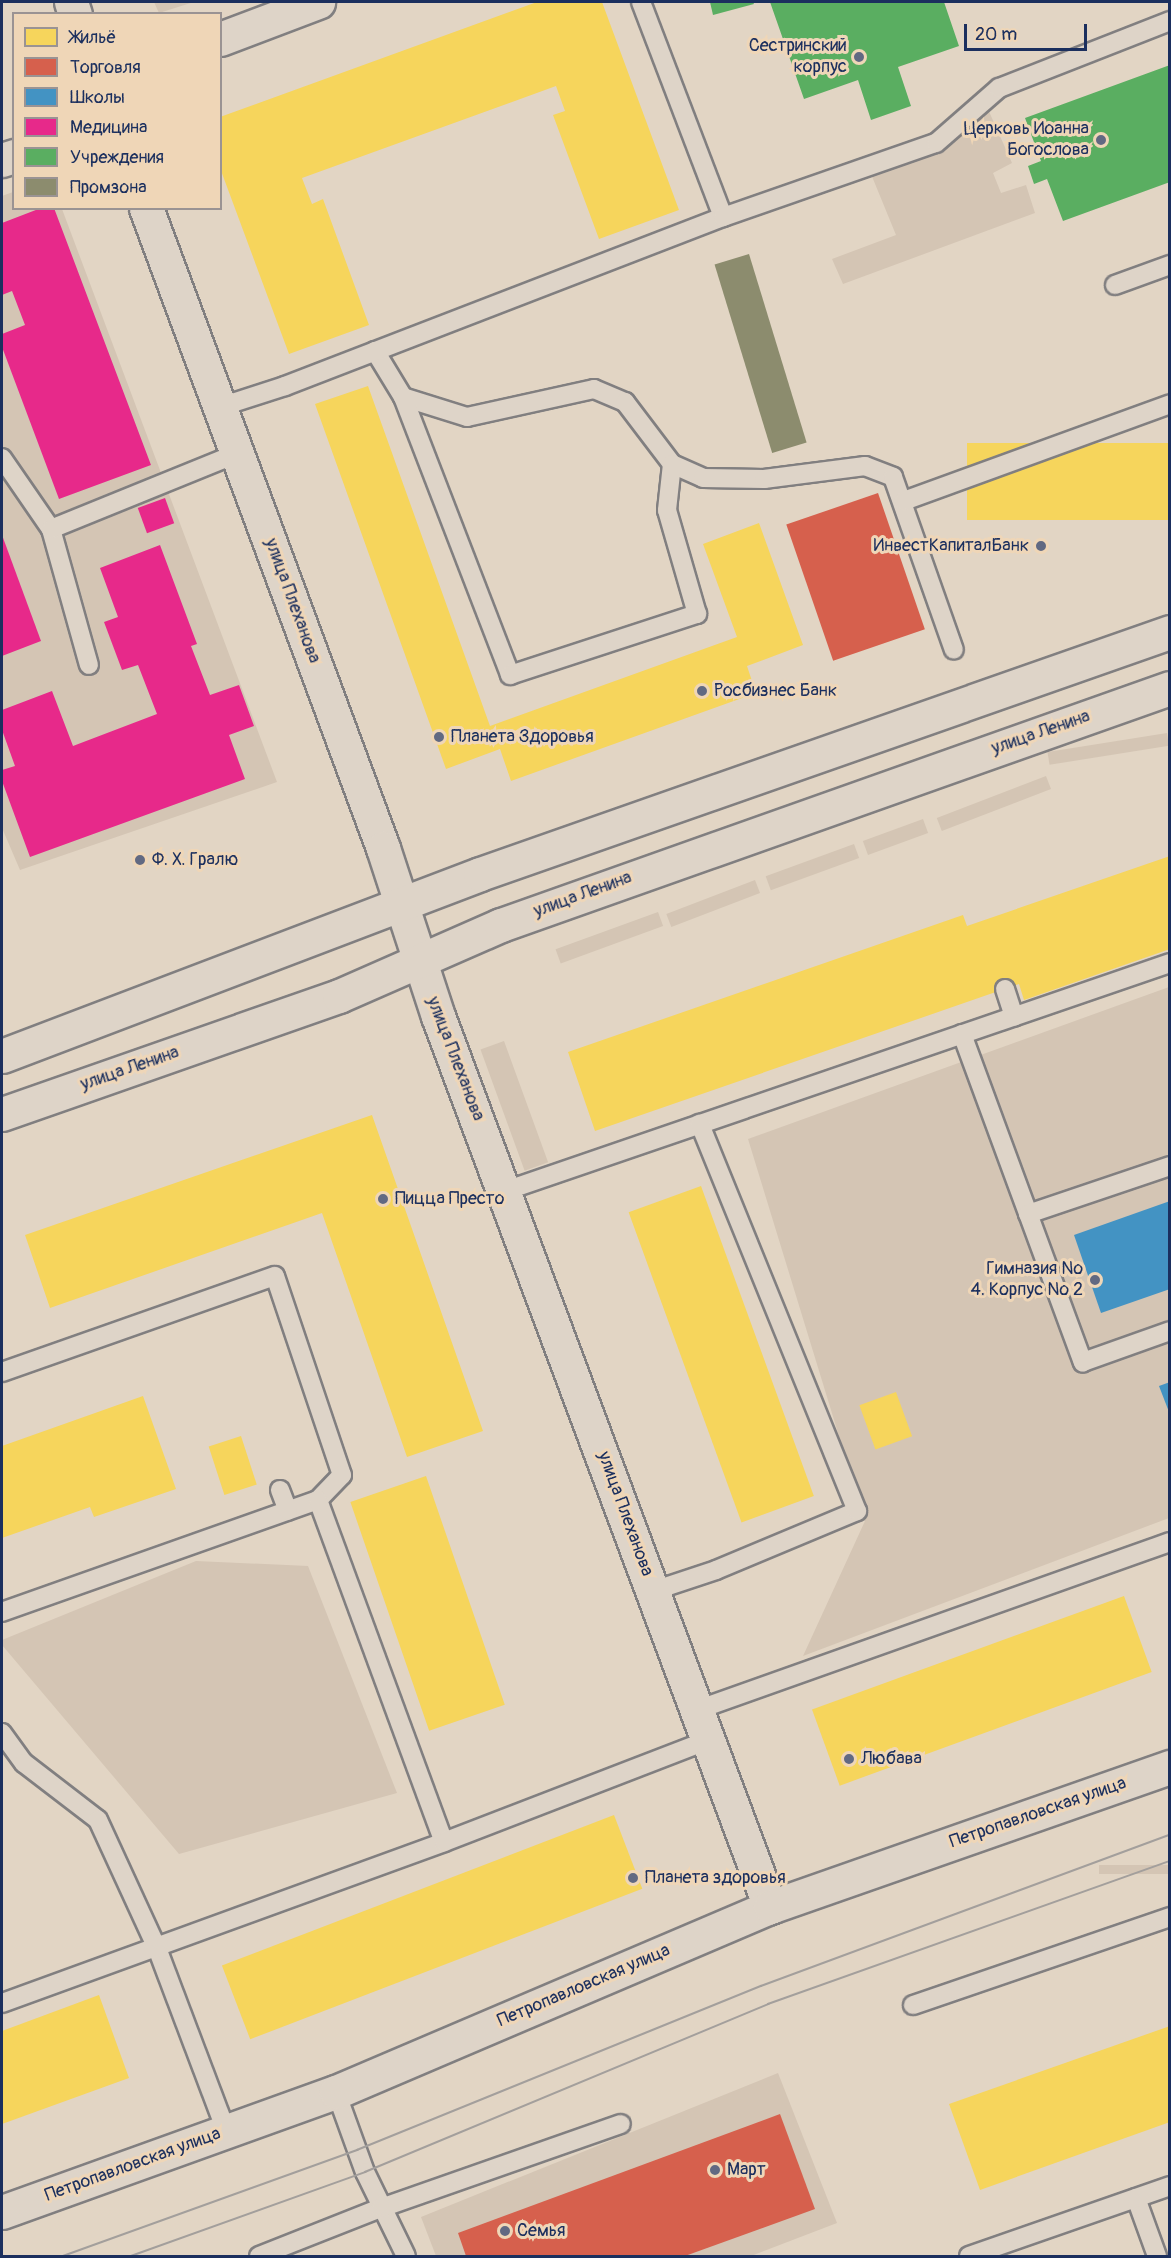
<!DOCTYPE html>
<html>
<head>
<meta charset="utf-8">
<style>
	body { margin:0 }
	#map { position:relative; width:1171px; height:2258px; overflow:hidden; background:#e2d5c4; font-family:Pangolin,sans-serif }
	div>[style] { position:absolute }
	.built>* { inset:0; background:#d4c5b4; transform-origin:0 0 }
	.homes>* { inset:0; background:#f6d55c; transform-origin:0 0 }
	.shops>* { inset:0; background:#d6604d; transform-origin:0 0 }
	.schools>* { inset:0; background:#4393c3 }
	.health>* { inset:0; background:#e7298a; transform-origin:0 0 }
	.public>* { inset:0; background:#5aae61 }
	.industry>* { inset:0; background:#8c8c6e; transform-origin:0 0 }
	.roads { filter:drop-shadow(2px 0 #817f80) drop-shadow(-2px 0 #817f80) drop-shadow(0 2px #817f80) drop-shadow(0 -2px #817f80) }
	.lane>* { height:18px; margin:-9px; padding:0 9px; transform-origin:9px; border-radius:9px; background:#ded4c8 }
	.street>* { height:33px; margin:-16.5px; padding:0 16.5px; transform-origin:16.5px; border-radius:16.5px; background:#ded4c8 }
	.secondary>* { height:33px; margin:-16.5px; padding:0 16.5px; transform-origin:16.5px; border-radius:16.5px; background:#ded4c8 }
	.primary>* { height:33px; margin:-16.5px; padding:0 16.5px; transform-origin:16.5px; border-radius:16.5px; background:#ded4c8 }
	.tram>* { height:1.5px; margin:-0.75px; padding:0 0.75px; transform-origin:0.75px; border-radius:0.75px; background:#a39f9c }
	.dots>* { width:16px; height:16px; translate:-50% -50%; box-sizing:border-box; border:3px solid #efd6b7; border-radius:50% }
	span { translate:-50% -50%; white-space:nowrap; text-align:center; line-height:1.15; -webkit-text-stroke:6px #efd6b7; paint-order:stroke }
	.poi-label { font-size:18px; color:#1b2f5e }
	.right { translate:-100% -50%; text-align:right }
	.left { translate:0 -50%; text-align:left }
	.street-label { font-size:18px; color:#1b2f5e }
	.frame { position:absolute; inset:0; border:3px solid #1b2f5e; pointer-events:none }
	.legend { position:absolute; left:12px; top:12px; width:210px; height:198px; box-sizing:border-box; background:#efd6b7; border:2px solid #9a9393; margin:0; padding:8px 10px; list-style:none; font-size:18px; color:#1b2f5e }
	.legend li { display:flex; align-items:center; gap:12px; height:30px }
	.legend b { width:30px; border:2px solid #9a9393 }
	.scale { position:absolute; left:964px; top:24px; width:123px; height:27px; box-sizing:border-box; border:3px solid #1b2f5e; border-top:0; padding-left:8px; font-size:18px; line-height:21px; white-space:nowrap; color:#1b2f5e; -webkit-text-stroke:4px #efd6b7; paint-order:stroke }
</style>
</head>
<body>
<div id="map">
	<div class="built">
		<i style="clip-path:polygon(154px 2px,194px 2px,159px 13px)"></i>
		<i style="clip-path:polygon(987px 107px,1012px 163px,993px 173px,1001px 193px,1026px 185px,1035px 213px,843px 284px,832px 259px,896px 235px,871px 174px)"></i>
		<i style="clip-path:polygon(13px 192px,14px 208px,62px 209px,277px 782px,20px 870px,2px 828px,2px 196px)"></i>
		<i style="left:1167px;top:733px;width:13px;height:121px;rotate:81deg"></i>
		<i style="left:1046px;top:776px;width:14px;height:117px;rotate:69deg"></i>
		<i style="left:923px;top:819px;width:15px;height:64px;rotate:70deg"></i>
		<i style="left:854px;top:844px;width:15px;height:94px;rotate:70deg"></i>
		<i style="left:755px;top:880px;width:14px;height:95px;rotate:69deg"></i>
		<i style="left:658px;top:912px;width:15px;height:109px;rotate:70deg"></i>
		<i style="clip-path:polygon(1169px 987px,1169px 1518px,803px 1656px,865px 1521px,748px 1139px)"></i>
		<i style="left:504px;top:1041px;width:129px;height:25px;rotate:70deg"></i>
		<i style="clip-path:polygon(196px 1561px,308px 1566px,397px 1793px,179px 1854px,2px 1645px,2px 1640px)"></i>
		<i style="left:1169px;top:1865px;width:9px;height:70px;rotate:90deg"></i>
		<i style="clip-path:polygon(778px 2073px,837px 2223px,751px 2256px,436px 2256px,421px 2217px)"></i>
	</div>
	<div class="homes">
		<i style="clip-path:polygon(537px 2px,602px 2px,679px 210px,599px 239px,553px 115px,565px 111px,556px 86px,302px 178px,312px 204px,323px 199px,369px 325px,289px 354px,220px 168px,220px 117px)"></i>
		<i style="clip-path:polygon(368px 386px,490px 726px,737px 637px,703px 544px,759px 523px,803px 645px,747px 666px,756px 693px,511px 781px,500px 749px,446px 769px,315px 404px)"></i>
		<i style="left:1170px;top:443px;width:77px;height:203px;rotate:90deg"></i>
		<i style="clip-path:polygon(1170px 856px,1170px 949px,1024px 1000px,1019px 984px,595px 1131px,568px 1052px,963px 915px,967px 926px)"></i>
		<i style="clip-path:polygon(372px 1115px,483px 1431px,407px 1457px,322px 1213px,50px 1308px,25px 1235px)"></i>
		<i style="left:701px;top:1186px;width:330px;height:77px;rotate:70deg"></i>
		<i style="left:896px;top:1392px;width:47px;height:39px;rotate:70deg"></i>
		<i style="clip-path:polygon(143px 1396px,176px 1489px,94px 1517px,90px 1507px,2px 1538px,2px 1446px)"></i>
		<i style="left:241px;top:1436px;width:51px;height:34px;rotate:72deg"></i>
		<i style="left:426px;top:1476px;width:242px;height:80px;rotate:71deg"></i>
		<i style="left:1124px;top:1596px;width:81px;height:332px;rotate:70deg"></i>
		<i style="left:614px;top:1815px;width:79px;height:420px;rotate:69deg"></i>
		<i style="clip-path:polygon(99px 1995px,129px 2078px,2px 2124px,2px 2031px)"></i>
		<i style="clip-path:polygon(1170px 2026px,1170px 2122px,980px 2190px,949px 2104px)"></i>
	</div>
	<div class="shops">
		<i style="left:878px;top:493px;width:144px;height:97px;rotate:71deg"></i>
		<i style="clip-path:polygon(780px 2114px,815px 2209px,685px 2256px,466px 2256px,458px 2233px)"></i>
	</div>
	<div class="schools">
		<i style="clip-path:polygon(1170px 1201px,1170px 1289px,1101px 1313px,1074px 1235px)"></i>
		<i style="clip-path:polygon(1170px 1382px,1170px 1412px,1169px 1412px,1159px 1386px)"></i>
	</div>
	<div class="health">
		<i style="clip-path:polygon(41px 208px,54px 208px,151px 465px,59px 499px,2px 347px,2px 334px,25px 325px,12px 291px,2px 295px,2px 223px)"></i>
		<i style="left:165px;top:498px;width:27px;height:29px;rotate:70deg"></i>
		<i style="clip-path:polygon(2px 535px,41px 641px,2px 656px)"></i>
		<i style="clip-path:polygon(160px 545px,197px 644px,191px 646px,210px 695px,239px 685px,254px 726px,229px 735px,245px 779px,30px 857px,2px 781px,2px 770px,15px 766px,2px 730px,2px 710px,52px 691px,73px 746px,157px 714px,138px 665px,122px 670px,104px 622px,118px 617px,100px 568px)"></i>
	</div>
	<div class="public">
		<i style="clip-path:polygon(710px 2px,753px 2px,754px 4px,713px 15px)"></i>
		<i style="clip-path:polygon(770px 2px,944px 2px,959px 46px,898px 67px,911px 106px,871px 120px,858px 80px,804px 99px)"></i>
		<i style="clip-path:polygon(1170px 65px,1170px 182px,1063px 221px,1047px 179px,1034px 184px,1028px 166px,1041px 161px,1025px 118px)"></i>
	</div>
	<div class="industry">
		<i style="left:749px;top:254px;width:197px;height:36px;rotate:73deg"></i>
	</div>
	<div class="roads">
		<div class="lane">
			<i style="left:641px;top:2px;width:230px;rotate:69.1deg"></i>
			<i style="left:1115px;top:285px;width:59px;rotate:-20deg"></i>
			<i style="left:375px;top:351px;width:54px;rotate:58.7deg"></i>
			<i style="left:403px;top:397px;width:67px;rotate:17.4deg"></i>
			<i style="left:467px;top:417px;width:130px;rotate:-12.4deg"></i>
			<i style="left:594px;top:389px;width:34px;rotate:23deg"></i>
			<i style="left:625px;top:402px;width:78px;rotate:52.8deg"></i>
			<i style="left:672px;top:464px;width:34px;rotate:24deg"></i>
			<i style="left:703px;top:478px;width:61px;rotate:0.9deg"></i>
			<i style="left:764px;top:479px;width:102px;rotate:-7.3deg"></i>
			<i style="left:865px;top:466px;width:30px;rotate:21deg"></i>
			<i style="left:893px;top:477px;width:183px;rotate:70.6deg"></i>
			<i style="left:403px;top:397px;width:298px;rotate:68.9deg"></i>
			<i style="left:510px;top:675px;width:197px;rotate:-18.1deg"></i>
			<i style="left:697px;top:614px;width:108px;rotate:-106.1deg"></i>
			<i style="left:667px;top:510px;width:46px;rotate:-83.8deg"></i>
			<i style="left:220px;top:407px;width:68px;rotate:-17.9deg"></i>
			<i style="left:285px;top:386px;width:469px;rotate:-21.1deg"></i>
			<i style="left:723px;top:217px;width:225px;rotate:-19.2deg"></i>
			<i style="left:936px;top:143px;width:84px;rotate:-41.1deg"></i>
			<i style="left:999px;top:88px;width:184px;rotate:-21.4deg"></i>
			<i style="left:2px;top:458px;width:86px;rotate:55.4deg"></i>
			<i style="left:51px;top:529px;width:141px;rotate:74.4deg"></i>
			<i style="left:904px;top:501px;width:283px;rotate:-20deg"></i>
			<i style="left:51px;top:529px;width:202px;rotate:-22.1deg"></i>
			<i style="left:1005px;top:989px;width:29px;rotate:72deg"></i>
			<i style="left:962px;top:1034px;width:350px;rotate:69.8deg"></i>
			<i style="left:1083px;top:1362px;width:92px;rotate:-19.6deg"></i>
			<i style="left:505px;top:1191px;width:703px;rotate:-18.92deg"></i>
			<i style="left:1028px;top:1214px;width:150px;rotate:-18.7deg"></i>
			<i style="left:2px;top:1372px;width:289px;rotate:-19.4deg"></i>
			<i style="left:275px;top:1276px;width:210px;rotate:71.4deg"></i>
			<i style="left:342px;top:1475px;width:35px;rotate:134deg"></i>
			<i style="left:318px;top:1500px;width:335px;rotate:160.5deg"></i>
			<i style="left:280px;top:1490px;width:22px;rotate:69deg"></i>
			<i style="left:318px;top:1500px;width:364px;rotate:69.8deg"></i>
			<i style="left:653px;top:1591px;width:66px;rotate:-18.4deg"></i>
			<i style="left:716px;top:1570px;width:153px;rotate:-22.7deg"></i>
			<i style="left:857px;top:1511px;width:418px;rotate:-112.1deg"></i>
			<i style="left:694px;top:1711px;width:505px;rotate:-19.55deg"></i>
			<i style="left:2px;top:1733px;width:37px;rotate:54deg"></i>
			<i style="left:24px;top:1763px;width:93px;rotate:37.6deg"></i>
			<i style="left:98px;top:1820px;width:141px;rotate:65.3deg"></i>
			<i style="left:157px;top:1948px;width:196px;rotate:69.3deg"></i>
			<i style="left:2px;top:2003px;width:470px;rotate:-20deg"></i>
			<i style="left:444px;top:1842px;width:281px;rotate:-21.1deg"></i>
			<i style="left:913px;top:2005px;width:272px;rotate:-18.9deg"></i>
			<i style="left:336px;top:2092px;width:85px;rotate:70.1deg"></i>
			<i style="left:365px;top:2172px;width:93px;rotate:64deg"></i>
			<i style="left:1136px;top:2198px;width:62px;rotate:70.1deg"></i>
			<i style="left:259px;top:2256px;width:131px;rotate:-21.5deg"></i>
			<i style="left:381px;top:2208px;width:254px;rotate:-19.3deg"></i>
			<i style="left:969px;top:2256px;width:213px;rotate:-19.2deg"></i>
		</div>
		<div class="street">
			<i style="left:220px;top:39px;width:105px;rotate:-20.7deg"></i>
			<i style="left:2px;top:160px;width:13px;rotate:-18deg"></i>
		</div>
		<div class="secondary">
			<i style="left:71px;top:2px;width:13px;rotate:72deg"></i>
			<i style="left:146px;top:208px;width:682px;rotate:69.68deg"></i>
			<i style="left:383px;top:848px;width:177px;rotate:71.9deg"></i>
			<i style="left:438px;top:1016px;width:951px;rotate:69.56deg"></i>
			<i style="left:2px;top:2212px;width:355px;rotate:-19.8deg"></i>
			<i style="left:336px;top:2092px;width:472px;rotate:-23.1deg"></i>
			<i style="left:770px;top:1907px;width:424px;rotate:-19.3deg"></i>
		</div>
		<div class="primary">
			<i style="left:2px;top:1056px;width:511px;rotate:-20.84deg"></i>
			<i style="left:480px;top:874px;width:731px;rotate:-19.33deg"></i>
			<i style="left:2px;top:1114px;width:357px;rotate:-19.3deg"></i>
			<i style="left:339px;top:996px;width:177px;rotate:-23.7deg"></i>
			<i style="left:501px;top:925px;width:710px;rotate:-19.51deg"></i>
		</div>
	</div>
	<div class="tram">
		<i style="left:63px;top:2256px;width:313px;rotate:-19.8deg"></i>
		<i style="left:357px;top:2150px;width:436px;rotate:-22.1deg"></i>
		<i style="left:761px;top:1986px;width:436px;rotate:-20.3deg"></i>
		<i style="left:131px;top:2256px;width:249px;rotate:-19.7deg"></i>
		<i style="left:365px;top:2172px;width:437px;rotate:-22.6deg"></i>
		<i style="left:768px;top:2004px;width:427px;rotate:-19.6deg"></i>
	</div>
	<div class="dots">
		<i style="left:859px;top:57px;background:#616982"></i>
		<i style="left:1101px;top:140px;background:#616982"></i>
		<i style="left:1041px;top:546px;background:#616982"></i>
		<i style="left:702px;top:691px;background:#616982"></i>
		<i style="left:439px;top:737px;background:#616982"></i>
		<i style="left:140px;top:860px;background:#616982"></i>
		<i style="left:383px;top:1199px;background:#616982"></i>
		<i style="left:1095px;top:1280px;background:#616982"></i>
		<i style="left:849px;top:1759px;background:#616982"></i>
		<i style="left:633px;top:1878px;background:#616982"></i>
		<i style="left:715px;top:2170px;background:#616982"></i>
		<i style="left:505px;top:2231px;background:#616982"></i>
	</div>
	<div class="poi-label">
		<span class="right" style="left:847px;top:57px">Сестринский<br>корпус</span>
		<span class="right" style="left:1089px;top:140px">Церковь Иоанна<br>Богослова</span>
		<span class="right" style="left:1029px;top:546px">ИнвестКапиталБанк</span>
		<span class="left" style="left:714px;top:691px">Росбизнес Банк</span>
		<span class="left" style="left:451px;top:737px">Планета Здоровья</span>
		<span class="left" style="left:152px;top:860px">Ф. Х. Гралю</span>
		<span class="left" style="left:395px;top:1199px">Пицца Престо</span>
		<span class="right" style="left:1083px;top:1280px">Гимназия №<br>4. Корпус № 2</span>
		<span class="left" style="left:861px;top:1759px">Любава</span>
		<span class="left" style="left:645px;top:1878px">Планета здоровья</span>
		<span class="left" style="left:727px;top:2170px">Март</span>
		<span class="left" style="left:517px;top:2231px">Семья</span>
	</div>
	<div class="street-label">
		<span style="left:292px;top:601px;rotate:70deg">улица Плеханова</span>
		<span style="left:1041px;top:733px;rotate:-19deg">улица Ленина</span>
		<span style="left:583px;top:895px;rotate:-20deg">улица Ленина</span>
		<span style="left:455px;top:1059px;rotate:69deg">улица Плеханова</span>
		<span style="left:130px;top:1069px;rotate:-19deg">улица Ленина</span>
		<span style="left:625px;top:1514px;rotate:70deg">улица Плеханова</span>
		<span style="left:1038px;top:1813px;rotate:-19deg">Петропавловская улица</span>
		<span style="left:584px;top:1986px;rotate:-23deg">Петропавловская улица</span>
		<span style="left:133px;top:2165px;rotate:-20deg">Петропавловская улица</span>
	</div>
	<div class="frame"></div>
	<ul class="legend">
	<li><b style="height:16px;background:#f6d55c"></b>Жильё</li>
	<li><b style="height:16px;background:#d6604d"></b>Торговля</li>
	<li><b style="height:16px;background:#4393c3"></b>Школы</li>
	<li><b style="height:16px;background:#e7298a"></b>Медицина</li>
	<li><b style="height:16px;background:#5aae61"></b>Учреждения</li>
	<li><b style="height:16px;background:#8c8c6e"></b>Промзона</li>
	</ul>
	<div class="scale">20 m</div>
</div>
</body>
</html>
